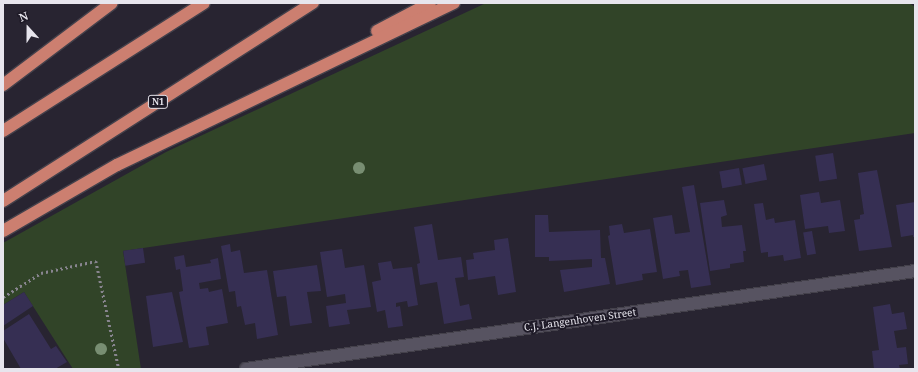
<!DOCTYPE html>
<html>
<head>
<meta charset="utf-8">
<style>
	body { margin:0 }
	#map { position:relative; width:918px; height:372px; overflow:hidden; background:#282431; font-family:"Noto Serif",serif }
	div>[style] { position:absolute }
	.green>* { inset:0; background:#314428 }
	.building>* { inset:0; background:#362f53; transform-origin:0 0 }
	.path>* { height:2.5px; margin-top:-1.25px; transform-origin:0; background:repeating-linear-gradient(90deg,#88858f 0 2px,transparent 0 5px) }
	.roads { filter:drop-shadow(1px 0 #44414b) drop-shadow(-1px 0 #44414b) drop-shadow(0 1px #44414b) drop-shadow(0 -1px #44414b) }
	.minor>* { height:12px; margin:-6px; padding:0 6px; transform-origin:6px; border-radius:6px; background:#575361 }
	.motorway>* { height:12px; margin:-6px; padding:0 6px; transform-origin:6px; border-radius:6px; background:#cc7f70 }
	.trees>* { width:12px; height:12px; margin:-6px; border-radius:50%; background:#788e72 }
	span { translate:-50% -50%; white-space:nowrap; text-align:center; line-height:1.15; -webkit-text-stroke:4px #1e1a27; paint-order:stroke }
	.shield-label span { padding:1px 3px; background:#1e1a27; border:1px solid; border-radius:3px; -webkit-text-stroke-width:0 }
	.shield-label { font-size:9px; color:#e7e5ed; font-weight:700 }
	.street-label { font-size:10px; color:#e7e5ed }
	.frame { position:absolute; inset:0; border:4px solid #e7e5ed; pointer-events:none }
	.north { position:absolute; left:8px; top:8px; width:40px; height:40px; -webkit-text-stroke:3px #1e1a27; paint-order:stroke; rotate:339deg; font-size:11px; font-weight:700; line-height:16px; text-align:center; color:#e7e5ed }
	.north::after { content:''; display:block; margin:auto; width:14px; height:18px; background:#e7e5ed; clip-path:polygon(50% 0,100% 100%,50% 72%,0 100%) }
</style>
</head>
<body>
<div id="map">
	<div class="green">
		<i style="clip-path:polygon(486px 3px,909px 3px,915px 7px,915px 133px,123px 251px,141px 369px,73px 369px,24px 292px,3px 305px,3px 243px,166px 152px)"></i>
	</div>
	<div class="building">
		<i style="left:833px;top:153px;width:26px;height:18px;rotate:81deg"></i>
		<i style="left:764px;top:164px;width:16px;height:22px;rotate:79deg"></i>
		<i style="left:739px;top:168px;width:17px;height:20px;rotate:80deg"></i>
		<i style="clip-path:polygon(877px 170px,892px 247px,859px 251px,854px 220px,860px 219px,860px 215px,864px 214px,858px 173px)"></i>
		<i style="clip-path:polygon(694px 185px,711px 285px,691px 288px,688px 270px,679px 271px,680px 276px,663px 279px,653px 218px,672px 215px,675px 234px,690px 232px,682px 187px)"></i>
		<i style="clip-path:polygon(819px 192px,821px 203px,840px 200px,845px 231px,829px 233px,828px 226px,805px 229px,800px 195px)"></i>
		<i style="clip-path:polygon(724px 200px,727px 215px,721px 217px,722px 227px,742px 225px,746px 251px,743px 251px,744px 262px,730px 264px,730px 268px,710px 271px,700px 203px)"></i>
		<i style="clip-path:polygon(915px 202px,915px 237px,913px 237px,913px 235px,901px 237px,896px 205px)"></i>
		<i style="clip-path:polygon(763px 203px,766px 220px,774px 218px,775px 223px,795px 220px,801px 258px,784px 261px,783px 255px,768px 257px,768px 252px,761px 253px,754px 204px)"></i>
		<i style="clip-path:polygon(535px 215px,548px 215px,549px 232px,600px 230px,601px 258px,605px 258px,610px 284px,564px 292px,560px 270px,592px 267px,592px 259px,549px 261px,549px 257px,535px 257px)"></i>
		<i style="clip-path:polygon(432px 224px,438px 260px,461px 257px,464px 277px,455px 278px,460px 306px,469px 304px,472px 319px,444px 324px,437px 282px,420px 285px,417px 264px,420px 263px,414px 227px)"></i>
		<i style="clip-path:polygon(622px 224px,624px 233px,650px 229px,657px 272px,642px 274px,643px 280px,616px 285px,608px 236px,610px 235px,609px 226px)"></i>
		<i style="left:812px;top:231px;width:23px;height:9px;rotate:80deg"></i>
		<i style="clip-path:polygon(508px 238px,516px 292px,498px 295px,495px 276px,468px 280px,466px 260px,474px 259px,473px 253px,495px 250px,494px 240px)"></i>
		<i style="clip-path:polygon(230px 244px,231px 252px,240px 250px,244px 273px,267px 270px,278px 335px,257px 339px,255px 323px,245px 325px,241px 306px,237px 307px,235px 291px,229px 292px,221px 246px)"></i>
		<i style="left:143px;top:248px;width:15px;height:20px;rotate:82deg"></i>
		<i style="clip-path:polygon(342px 249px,345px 268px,364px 265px,371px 307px,347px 310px,350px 324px,329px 327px,326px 306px,346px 303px,345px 294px,327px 297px,320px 252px)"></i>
		<i style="clip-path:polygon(184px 255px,186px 267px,211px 263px,210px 260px,218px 258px,221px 279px,199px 283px,200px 289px,208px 288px,209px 292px,222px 289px,228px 323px,206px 327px,209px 345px,189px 348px,179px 292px,183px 291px,180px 269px,176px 270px,174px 257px)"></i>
		<i style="clip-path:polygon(391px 261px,393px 269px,412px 267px,418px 305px,408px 307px,407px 301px,396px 303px,396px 307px,400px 306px,403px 326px,388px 328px,385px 310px,377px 312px,372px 282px,381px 280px,378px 263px)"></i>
		<i style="clip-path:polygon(317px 265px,321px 291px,307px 292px,312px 323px,290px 326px,286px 296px,277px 297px,273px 271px)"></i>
		<i style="clip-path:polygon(24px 292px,33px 306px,3px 326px,3px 305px)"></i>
		<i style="clip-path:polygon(172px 292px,183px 342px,153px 347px,146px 296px)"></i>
		<i style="clip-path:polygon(890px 304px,892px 314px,904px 312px,907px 329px,894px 331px,897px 348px,906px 347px,908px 364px,899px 365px,900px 369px,874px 369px,872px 351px,879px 350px,873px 307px)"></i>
		<i style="clip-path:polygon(29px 314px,51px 349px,56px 346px,67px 362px,55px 369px,21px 369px,3px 338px,3px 331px)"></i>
	</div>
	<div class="path">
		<i style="left:3px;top:297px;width:45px;rotate:-32.3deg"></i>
		<i style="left:41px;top:273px;width:56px;rotate:-12.3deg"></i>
		<i style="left:96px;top:261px;width:110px;rotate:78deg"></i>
	</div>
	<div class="roads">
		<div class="minor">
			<i style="left:246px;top:369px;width:676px;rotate:-8.33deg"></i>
		</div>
		<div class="motorway">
			<i style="left:377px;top:31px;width:60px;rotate:-27.8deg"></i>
			<i style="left:3px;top:85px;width:136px;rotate:-37deg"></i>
			<i style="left:3px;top:131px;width:238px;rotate:-32.5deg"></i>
			<i style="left:3px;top:201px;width:368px;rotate:-32.6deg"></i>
			<i style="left:3px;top:231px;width:132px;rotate:-30.1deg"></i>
			<i style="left:117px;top:165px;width:374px;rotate:-25.7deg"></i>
		</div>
	</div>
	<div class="trees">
		<i style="left:359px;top:168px"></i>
		<i style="left:101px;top:349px"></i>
	</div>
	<div class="shield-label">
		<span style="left:158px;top:102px">N1</span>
	</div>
	<div class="street-label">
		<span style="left:580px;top:320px;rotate:-8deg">C.J. Langenhoven Street</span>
	</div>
	<div class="frame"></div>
	<div class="north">N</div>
</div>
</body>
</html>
